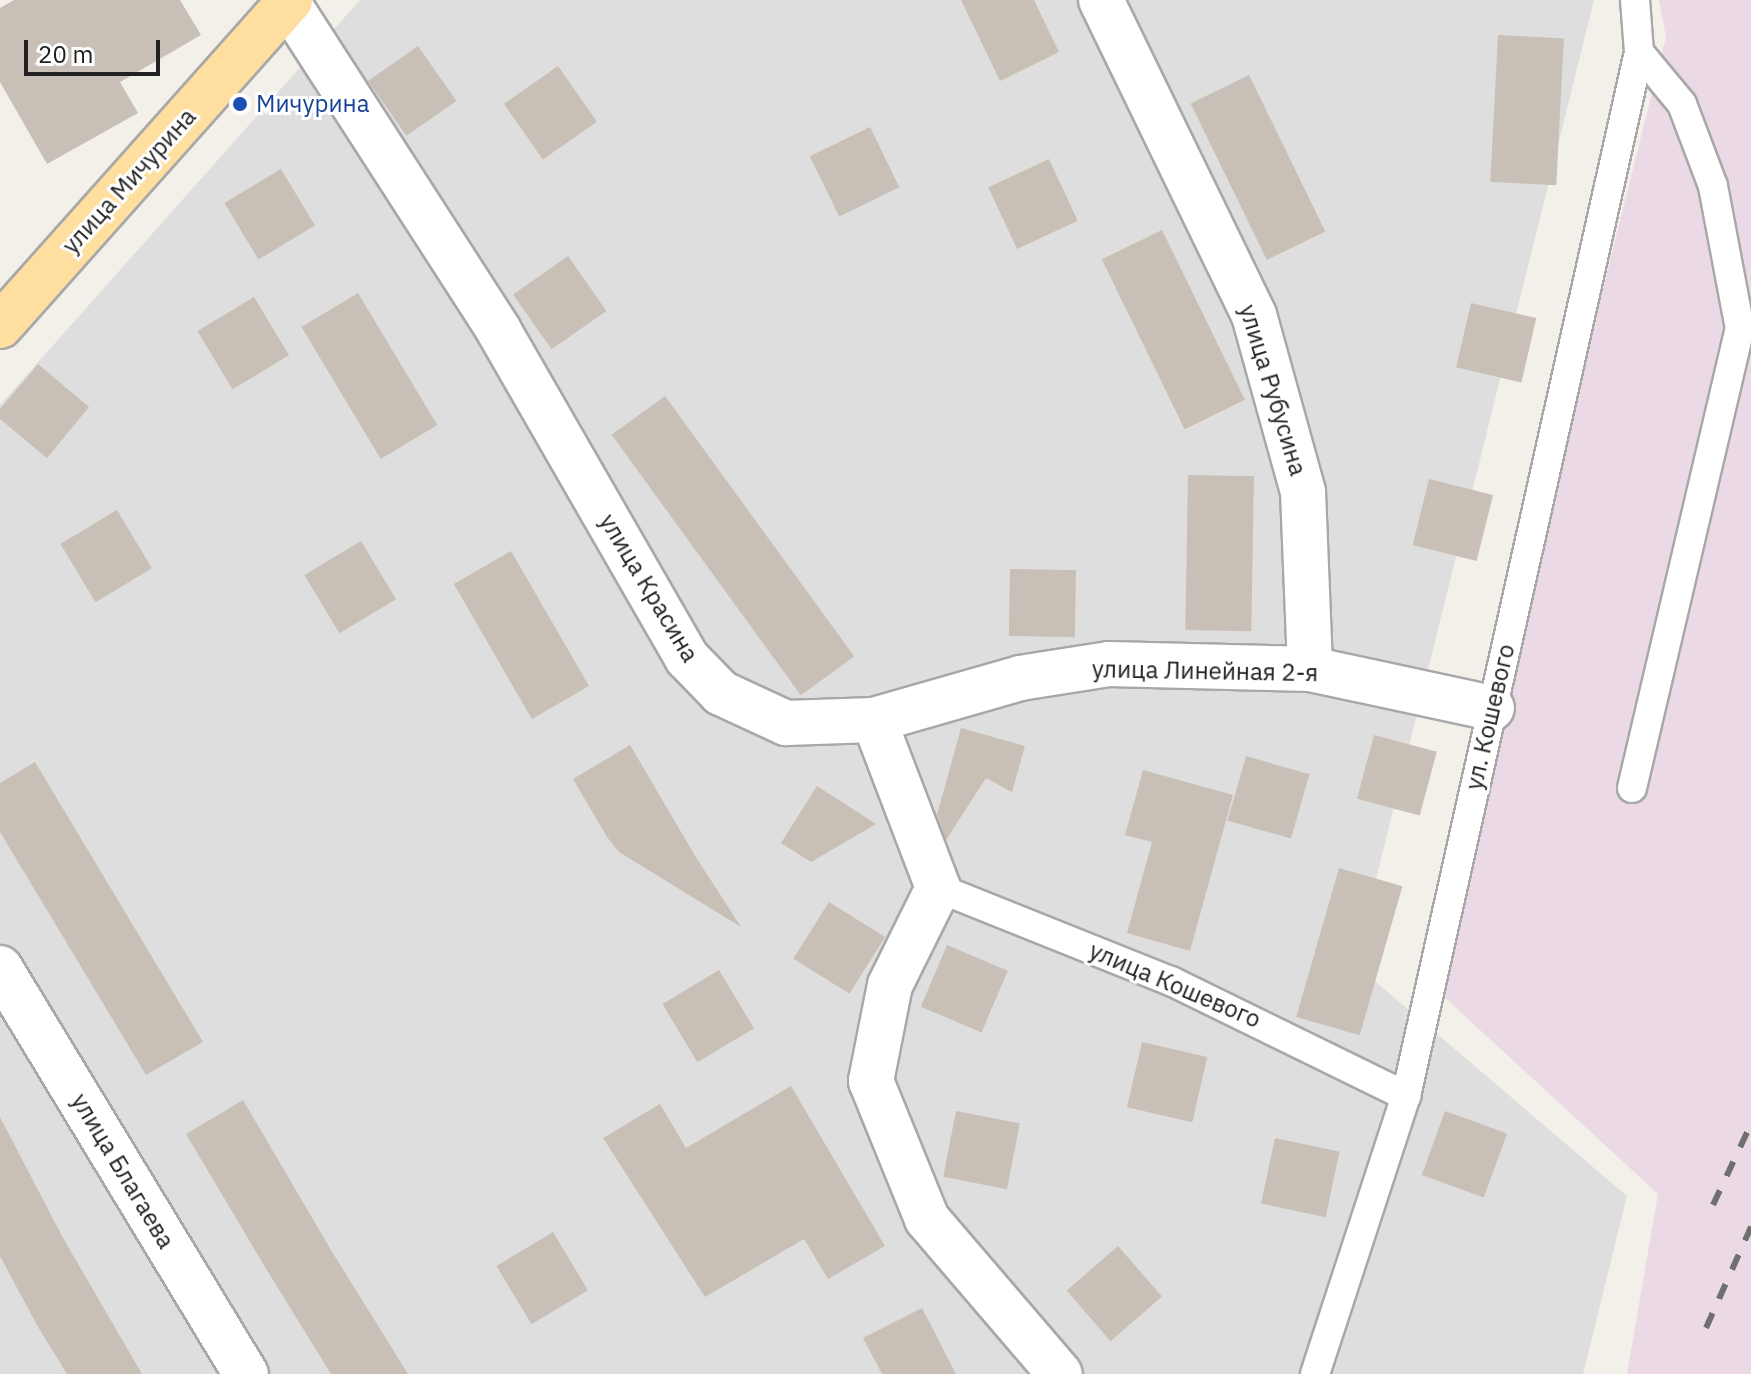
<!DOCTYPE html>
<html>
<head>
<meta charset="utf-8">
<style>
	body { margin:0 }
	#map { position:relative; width:1751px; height:1374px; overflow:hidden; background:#f2f0e8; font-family:"IBM Plex Sans",sans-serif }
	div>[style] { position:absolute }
	.residential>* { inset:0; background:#dfdede }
	.industrial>* { inset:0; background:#ecd9e6 }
	.building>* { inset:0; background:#c8bfb6; transform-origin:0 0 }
	.roads { filter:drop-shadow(2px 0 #a8a8a8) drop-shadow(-2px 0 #a8a8a8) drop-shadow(0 2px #a8a8a8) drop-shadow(0 -2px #a8a8a8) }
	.lane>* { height:28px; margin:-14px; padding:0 14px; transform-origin:14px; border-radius:14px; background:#fff }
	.street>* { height:44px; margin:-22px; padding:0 22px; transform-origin:22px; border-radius:22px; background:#fff }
	.primary>* { height:44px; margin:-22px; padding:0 22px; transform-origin:22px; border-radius:22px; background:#ffdfa0 }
	.rail>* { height:6px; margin-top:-3px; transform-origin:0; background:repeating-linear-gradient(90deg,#6f6f6f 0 16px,transparent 0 32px) }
	.dots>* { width:22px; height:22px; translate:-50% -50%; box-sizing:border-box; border:4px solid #fff; border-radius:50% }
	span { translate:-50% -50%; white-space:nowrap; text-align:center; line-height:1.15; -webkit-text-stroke:6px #fff; paint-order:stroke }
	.transit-label { font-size:24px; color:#164399 }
	.left { translate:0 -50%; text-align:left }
	.street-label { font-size:24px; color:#212121 }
	.scale { position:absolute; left:24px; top:40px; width:136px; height:36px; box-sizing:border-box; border:4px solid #212121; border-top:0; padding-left:10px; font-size:24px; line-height:28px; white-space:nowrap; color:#212121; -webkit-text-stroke:6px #fff; paint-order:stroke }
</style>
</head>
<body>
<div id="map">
	<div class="residential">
		<i style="clip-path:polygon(360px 0,1594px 0,1355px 964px,1627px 1196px,1583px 1374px,0 1374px,0 405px)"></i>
	</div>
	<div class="industrial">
		<i style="clip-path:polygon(1659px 0,1751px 0,1751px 1374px,1627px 1374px,1658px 1194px,1429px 983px,1666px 37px)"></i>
	</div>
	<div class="building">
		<i style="clip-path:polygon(14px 0,180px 0,201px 35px,120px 82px,138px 113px,47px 164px,0 82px,0 8px)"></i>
		<i style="clip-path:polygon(961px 0,1034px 0,1059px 52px,1000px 81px)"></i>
		<i style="left:1498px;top:35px;width:66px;height:147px;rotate:3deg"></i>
		<i style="left:418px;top:46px;width:67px;height:61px;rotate:55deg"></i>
		<i style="left:558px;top:66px;width:68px;height:66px;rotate:55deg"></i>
		<i style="left:1249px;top:75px;width:174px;height:65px;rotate:64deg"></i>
		<i style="left:870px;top:127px;width:67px;height:67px;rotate:64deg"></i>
		<i style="left:1049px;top:159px;width:68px;height:67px;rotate:65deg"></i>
		<i style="left:281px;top:169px;width:66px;height:66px;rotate:59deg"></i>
		<i style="left:1162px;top:230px;width:189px;height:67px;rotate:64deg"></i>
		<i style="left:568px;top:256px;width:67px;height:67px;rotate:55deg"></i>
		<i style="left:358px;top:293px;width:154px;height:66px;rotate:59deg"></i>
		<i style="left:254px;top:297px;width:68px;height:66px;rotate:59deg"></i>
		<i style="left:1471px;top:303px;width:67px;height:66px;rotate:13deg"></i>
		<i style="clip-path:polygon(38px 364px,89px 407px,47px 458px,0 419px,0 409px)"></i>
		<i style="left:665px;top:396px;width:322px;height:66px;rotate:54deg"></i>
		<i style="left:1188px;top:475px;width:66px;height:155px;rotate:1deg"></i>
		<i style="left:1429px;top:479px;width:66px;height:68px;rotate:14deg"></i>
		<i style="left:117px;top:510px;width:68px;height:66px;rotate:59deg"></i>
		<i style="left:361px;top:541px;width:68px;height:66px;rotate:59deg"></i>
		<i style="left:511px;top:551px;width:156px;height:66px;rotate:60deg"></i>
		<i style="left:1010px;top:569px;width:66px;height:67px;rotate:1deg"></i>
		<i style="clip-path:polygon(961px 728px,1025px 746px,1012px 792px,986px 778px,946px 840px,937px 815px)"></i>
		<i style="left:1374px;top:735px;width:65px;height:66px;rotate:15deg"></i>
		<i style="clip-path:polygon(630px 745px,694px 854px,741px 927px,619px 852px,607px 837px,573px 779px)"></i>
		<i style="left:1246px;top:756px;width:66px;height:67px;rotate:16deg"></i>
		<i style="clip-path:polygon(35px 762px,203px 1042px,146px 1075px,0 832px,0 783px)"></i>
		<i style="clip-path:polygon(1143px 770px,1233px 795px,1190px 951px,1127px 933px,1152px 842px,1125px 835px)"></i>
		<i style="clip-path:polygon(817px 786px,876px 824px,811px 862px,781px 843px)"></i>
		<i style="left:1339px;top:868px;width:66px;height:155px;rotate:16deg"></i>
		<i style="left:829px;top:902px;width:66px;height:67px;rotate:32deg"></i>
		<i style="left:947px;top:945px;width:66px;height:67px;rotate:23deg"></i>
		<i style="left:719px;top:970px;width:68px;height:66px;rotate:59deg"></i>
		<i style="left:1142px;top:1042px;width:67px;height:67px;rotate:13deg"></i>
		<i style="clip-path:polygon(791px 1086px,885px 1246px,828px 1279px,804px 1239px,705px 1297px,603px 1138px,660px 1104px,686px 1148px)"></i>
		<i style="clip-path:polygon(243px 1100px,331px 1250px,408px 1374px,331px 1374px,265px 1267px,186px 1134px)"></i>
		<i style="left:956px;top:1111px;width:65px;height:67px;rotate:11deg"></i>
		<i style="left:1445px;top:1111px;width:66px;height:68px;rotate:20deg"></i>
		<i style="clip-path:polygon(0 1117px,63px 1238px,142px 1374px,67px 1374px,38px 1327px,0 1256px)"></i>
		<i style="left:1275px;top:1138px;width:66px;height:67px;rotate:12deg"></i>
		<i style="left:553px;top:1232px;width:68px;height:66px;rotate:59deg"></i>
		<i style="left:1118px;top:1246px;width:67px;height:68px;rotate:49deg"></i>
		<i style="clip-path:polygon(922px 1308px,956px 1374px,882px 1374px,863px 1338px)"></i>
	</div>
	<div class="roads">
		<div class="lane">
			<i style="left:1632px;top:788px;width:472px;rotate:-76.8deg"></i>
			<i style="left:1740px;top:329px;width:146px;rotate:-100.7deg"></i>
			<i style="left:1713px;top:186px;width:88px;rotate:-110.7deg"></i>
			<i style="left:1682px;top:104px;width:67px;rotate:-129.6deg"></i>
			<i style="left:938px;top:888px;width:251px;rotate:21.8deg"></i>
			<i style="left:1171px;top:981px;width:262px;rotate:26.1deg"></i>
			<i style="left:1315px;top:1374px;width:293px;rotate:-71.9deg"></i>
			<i style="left:1406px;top:1096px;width:1070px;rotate:-77.42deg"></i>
			<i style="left:1639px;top:52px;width:52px;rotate:-94.4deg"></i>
		</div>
		<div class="street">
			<i style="left:286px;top:0;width:394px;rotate:57.2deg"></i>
			<i style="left:499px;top:331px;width:377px;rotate:60.1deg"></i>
			<i style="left:687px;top:658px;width:49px;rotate:45.8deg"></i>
			<i style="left:721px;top:693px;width:72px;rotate:24.8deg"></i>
			<i style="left:786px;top:723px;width:88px;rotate:-2deg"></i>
			<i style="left:874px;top:720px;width:180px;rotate:69.1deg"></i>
			<i style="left:938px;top:888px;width:108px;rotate:116.3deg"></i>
			<i style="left:890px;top:985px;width:98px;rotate:101.2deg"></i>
			<i style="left:871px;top:1081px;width:149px;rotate:67.9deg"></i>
			<i style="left:927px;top:1219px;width:204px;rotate:49.4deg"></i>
			<i style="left:1101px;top:0;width:350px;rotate:64.1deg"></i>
			<i style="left:1254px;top:315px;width:184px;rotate:74.5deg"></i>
			<i style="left:1303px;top:492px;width:177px;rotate:87.7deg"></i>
			<i style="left:874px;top:720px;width:152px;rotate:-16deg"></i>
			<i style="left:1020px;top:678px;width:90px;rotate:-8.9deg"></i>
			<i style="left:1109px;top:664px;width:201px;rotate:1.4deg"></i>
			<i style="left:1310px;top:669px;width:186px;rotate:12.1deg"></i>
			<i style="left:0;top:968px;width:475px;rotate:58.8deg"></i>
		</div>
		<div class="primary">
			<i style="left:0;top:326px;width:436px;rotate:-48.3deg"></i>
		</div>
	</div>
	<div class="rail">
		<i style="left:1713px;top:1205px;width:89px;rotate:-64.9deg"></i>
		<i style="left:1706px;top:1328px;width:111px;rotate:-66deg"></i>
	</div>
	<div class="dots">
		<i style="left:240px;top:104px;background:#1a4fb4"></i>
	</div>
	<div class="transit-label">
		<span class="left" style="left:256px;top:104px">Мичурина</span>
	</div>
	<div class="street-label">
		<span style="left:129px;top:181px;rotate:-48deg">улица Мичурина</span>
		<span style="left:1273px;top:390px;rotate:73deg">улица Рубусина</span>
		<span style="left:649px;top:588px;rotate:59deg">улица Красина</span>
		<span style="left:1205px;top:671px;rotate:1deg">улица Линейная 2-я</span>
		<span style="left:1490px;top:717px;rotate:-77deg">ул. Кошевого</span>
		<span style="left:1175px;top:985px;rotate:23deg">улица Кошевого</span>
		<span style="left:123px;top:1171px;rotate:59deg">улица Благаева</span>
	</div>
	<div class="scale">20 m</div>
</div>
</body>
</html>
